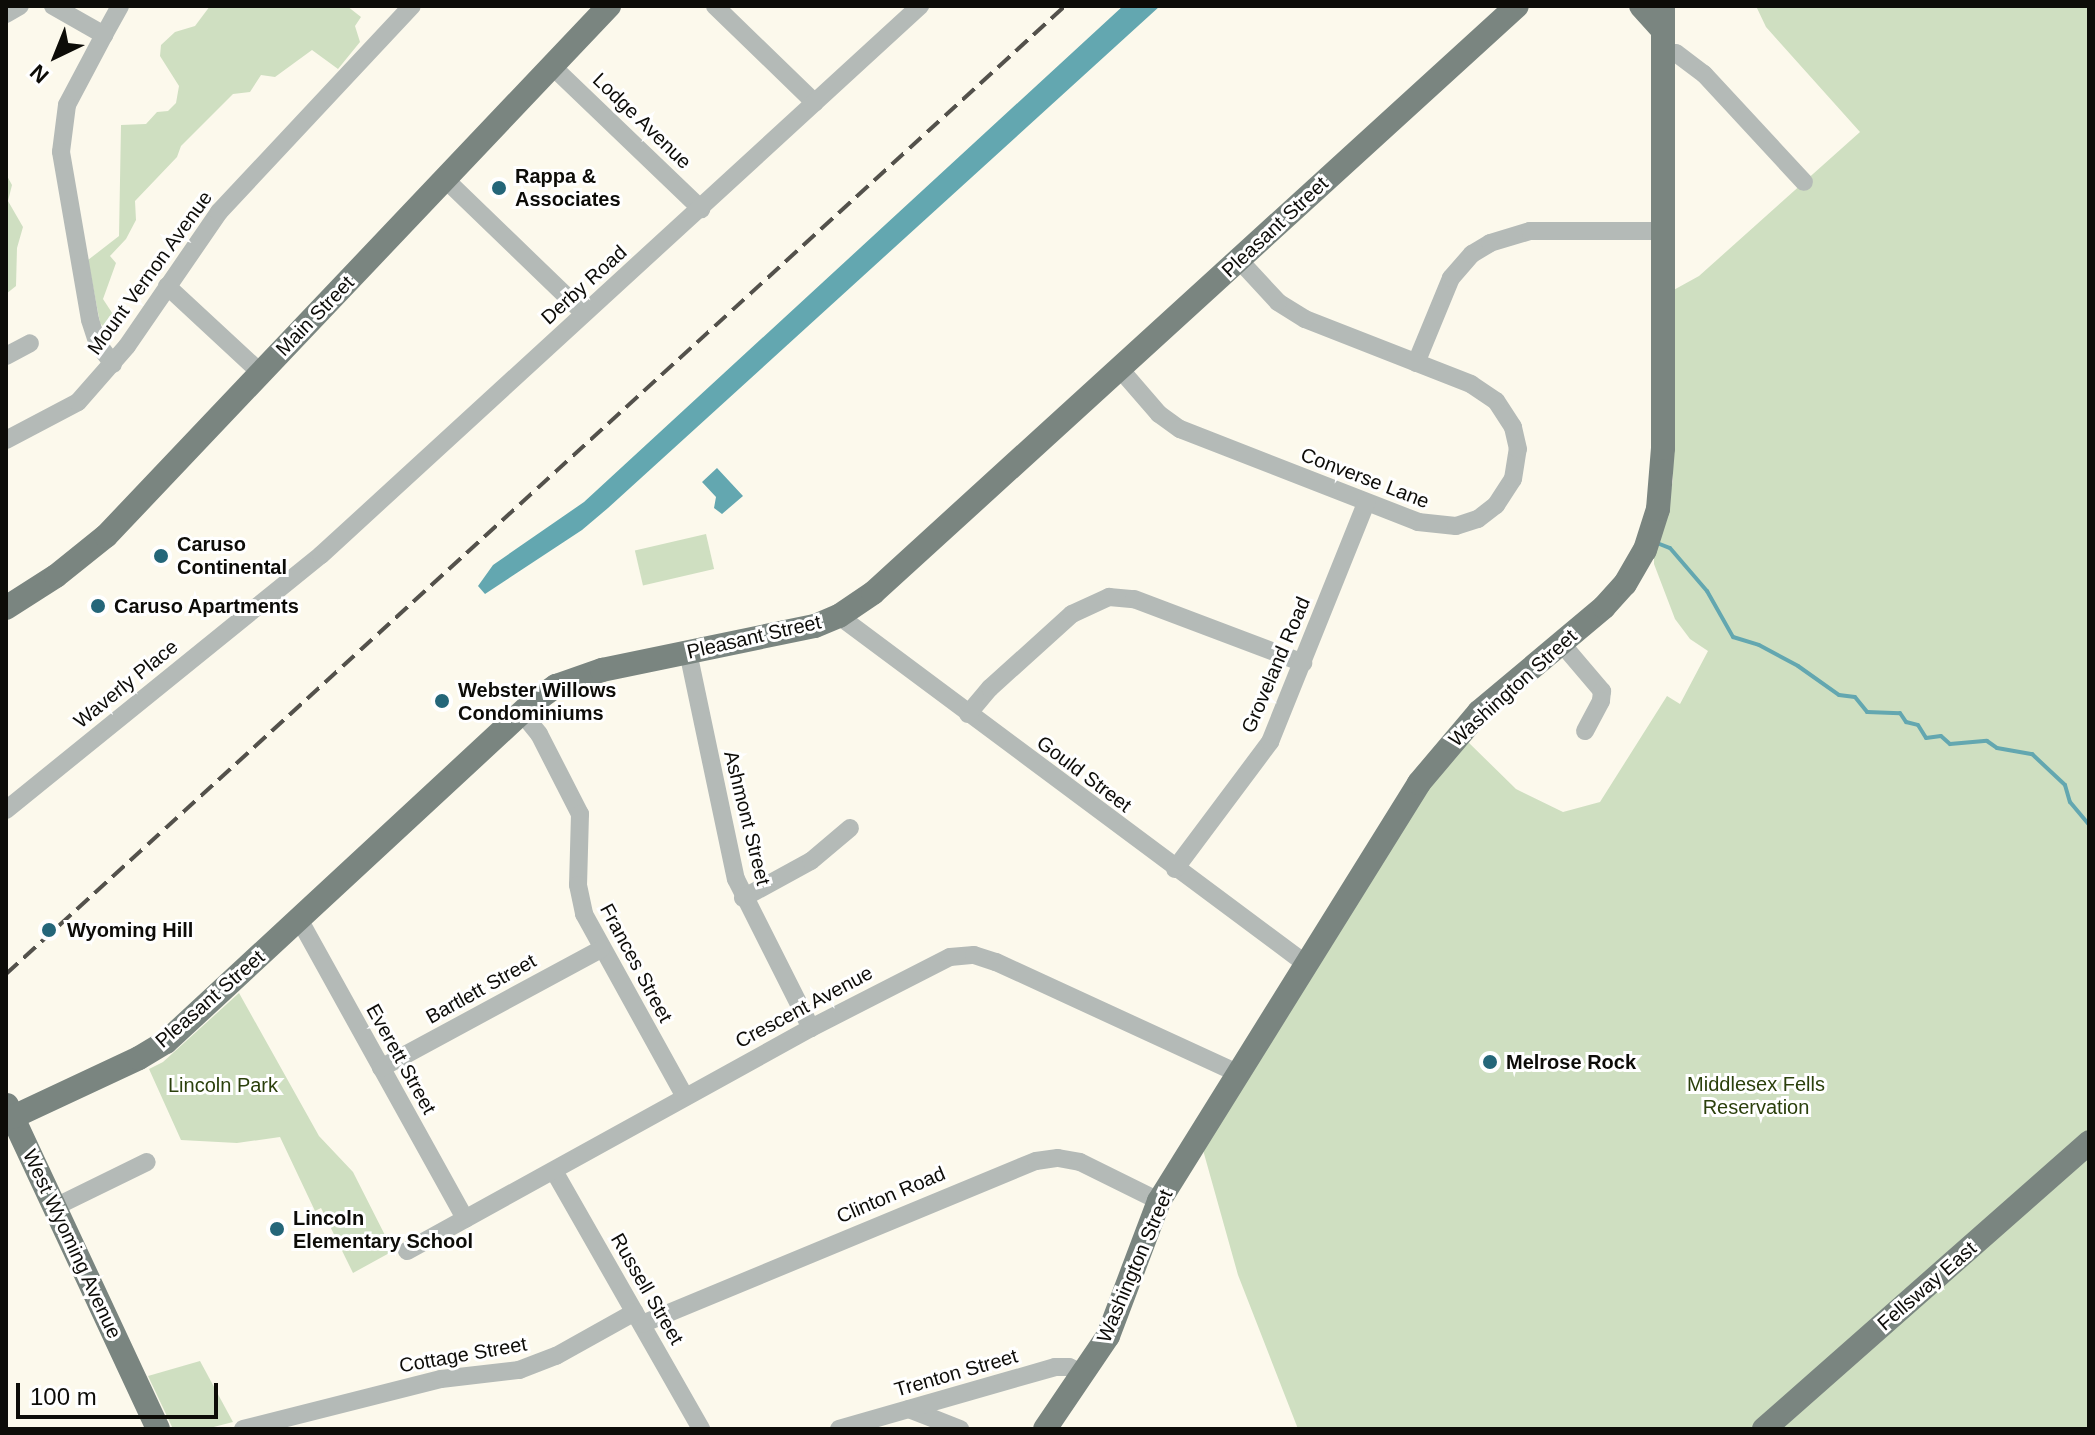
<!DOCTYPE html>
<html>
<head>
<meta charset="utf-8">
<style>
	body { margin:0 }
	#map { position:relative; width:2095px; height:1435px; overflow:hidden; background:#fcf9ec; font-family:Arial,sans-serif }
	div>[style] { position:absolute }
	.green>* { inset:0; background:#cfdfc1; transform-origin:0 0 }
	.water>* { inset:0; background:#63a7b0 }
	.stream>* { height:4px; margin:-2px; padding:0 2px; transform-origin:2px; border-radius:2px; background:#63a7b0 }
	.minor>* { height:18px; margin:-9px; padding:0 9px; transform-origin:9px; border-radius:9px; background:#b4bab7 }
	.major>* { height:24px; margin:-12px; padding:0 12px; transform-origin:12px; border-radius:12px; background:#7a8580 }
	.rail>* { height:4px; margin-top:-2px; transform-origin:0; background:repeating-linear-gradient(90deg,#53514b 0 16px,transparent 0 24px) }
	.dots>* { width:22px; height:22px; translate:-50% -50%; box-sizing:border-box; border:4px solid #fff; border-radius:50% }
	span { translate:-50% -50%; white-space:nowrap; text-align:center; line-height:1.15; -webkit-text-stroke:6px #fff; paint-order:stroke }
	.street-label { font-size:20px; color:#0d0c08 }
	.poi-label { font-size:20px; color:#0d0c08; font-weight:700 }
	.left { translate:0 -50%; text-align:left }
	.park-label { font-size:20px; color:#2b400c }
	.frame { position:absolute; inset:0; border:8px solid #0d0c08; pointer-events:none }
	.north { position:absolute; left:16px; top:16px; width:80px; height:80px; -webkit-text-stroke:6px #fff; paint-order:stroke; rotate:223deg; font-size:22px; font-weight:700; line-height:32px; text-align:center; color:#0d0c08 }
	.north::after { content:''; display:block; margin:auto; width:28px; height:36px; background:#0d0c08; clip-path:polygon(50% 0,100% 100%,50% 72%,0 100%) }
	.scale { position:absolute; left:16px; top:1383px; width:202px; height:36px; box-sizing:border-box; border:4px solid #0d0c08; border-top:0; padding-left:10px; font-size:24px; line-height:28px; white-space:nowrap; color:#0d0c08; -webkit-text-stroke:6px #fff; paint-order:stroke }
</style>
</head>
<body>
<div id="map">
	<div class="green">
		<i style="clip-path:polygon(210px 6px,347px 6px,361px 17px,355px 26px,360px 42px,338px 69px,312px 50px,275px 77px,261px 75px,250px 92px,233px 94px,181px 146px,177px 157px,135px 201px,136px 220px,126px 239px,110px 256px,116px 263px,103px 299px,118px 322px,112px 335px,100px 323px,88px 260px,119px 236px,121px 125px,146px 124px,157px 112px,168px 111px,176px 103px,179px 86px,160px 56px,161px 45px,175px 32px,195px 26px)"></i>
		<i style="clip-path:polygon(1756px 6px,2089px 6px,2089px 1429px,1298px 1429px,1238px 1275px,1203px 1150px,1434px 778px,1466px 740px,1516px 789px,1563px 812px,1600px 802px,1667px 696px,1680px 704px,1708px 651px,1690px 639px,1675px 619px,1654px 564px,1654px 552px,1673px 481px,1670px 292px,1699px 276px,1860px 132px,1766px 27px)"></i>
		<i style="clip-path:polygon(6px 174px,12px 185px,8px 201px,23px 227px,17px 248px,16px 286px,6px 294px)"></i>
		<i style="left:706px;top:534px;width:36px;height:73px;rotate:77deg"></i>
		<i style="clip-path:polygon(239px 993px,319px 1136px,353px 1172px,393px 1251px,353px 1273px,321px 1208px,315px 1211px,280px 1137px,237px 1143px,181px 1140px,149px 1069px,163px 1062px)"></i>
		<i style="clip-path:polygon(200px 1361px,233px 1422px,206px 1429px,173px 1429px,148px 1376px)"></i>
	</div>
	<div class="water">
		<i style="clip-path:polygon(1123px 6px,1160px 6px,608px 508px,582px 530px,485px 594px,478px 586px,493px 565px,584px 502px)"></i>
		<i style="clip-path:polygon(717px 468px,743px 496px,722px 514px,714px 508px,716px 497px,702px 482px)"></i>
	</div>
	<div class="stream">
		<i style="left:1657px;top:543px;width:14px;rotate:21deg"></i>
		<i style="left:1670px;top:548px;width:57px;rotate:49.3deg"></i>
		<i style="left:1707px;top:591px;width:53px;rotate:60.5deg"></i>
		<i style="left:1733px;top:637px;width:27px;rotate:17deg"></i>
		<i style="left:1759px;top:645px;width:44px;rotate:28.3deg"></i>
		<i style="left:1798px;top:666px;width:50px;rotate:35.3deg"></i>
		<i style="left:1839px;top:695px;width:16px;rotate:7deg"></i>
		<i style="left:1855px;top:697px;width:19px;rotate:51deg"></i>
		<i style="left:1867px;top:712px;width:33px;rotate:2deg"></i>
		<i style="left:1900px;top:713px;width:11px;rotate:56deg"></i>
		<i style="left:1906px;top:722px;width:12px;rotate:14deg"></i>
		<i style="left:1918px;top:725px;width:15px;rotate:58deg"></i>
		<i style="left:1926px;top:738px;width:15px;rotate:-8deg"></i>
		<i style="left:1941px;top:736px;width:12px;rotate:42deg"></i>
		<i style="left:1950px;top:744px;width:37px;rotate:-5deg"></i>
		<i style="left:1987px;top:741px;width:12px;rotate:35deg"></i>
		<i style="left:1997px;top:748px;width:36px;rotate:10deg"></i>
		<i style="left:2032px;top:754px;width:45px;rotate:43.2deg"></i>
		<i style="left:2065px;top:785px;width:18px;rotate:74deg"></i>
		<i style="left:2070px;top:802px;width:30px;rotate:50deg"></i>
	</div>
	<div class="minor">
		<i style="left:53px;top:6px;width:59px;rotate:29.6deg"></i>
		<i style="left:104px;top:35px;width:33px;rotate:-61deg"></i>
		<i style="left:715px;top:6px;width:139px;rotate:44.1deg"></i>
		<i style="left:6px;top:14px;width:16px;rotate:-30deg"></i>
		<i style="left:104px;top:35px;width:79px;rotate:117.9deg"></i>
		<i style="left:67px;top:105px;width:47px;rotate:97.3deg"></i>
		<i style="left:61px;top:152px;width:170px;rotate:80.2deg"></i>
		<i style="left:90px;top:320px;width:25px;rotate:72deg"></i>
		<i style="left:98px;top:344px;width:25px;rotate:53deg"></i>
		<i style="left:1660px;top:52px;width:16px;rotate:4deg"></i>
		<i style="left:1676px;top:53px;width:35px;rotate:37deg"></i>
		<i style="left:1704px;top:74px;width:147px;rotate:47.2deg"></i>
		<i style="left:552px;top:66px;width:207px;rotate:43.8deg"></i>
		<i style="left:445px;top:179px;width:193px;rotate:44deg"></i>
		<i style="left:167px;top:286px;width:127px;rotate:42.8deg"></i>
		<i style="left:6px;top:356px;width:27px;rotate:-28deg"></i>
		<i style="left:1416px;top:363px;width:92px;rotate:-67.6deg"></i>
		<i style="left:1451px;top:278px;width:32px;rotate:-49deg"></i>
		<i style="left:1472px;top:254px;width:21px;rotate:-31deg"></i>
		<i style="left:1490px;top:243px;width:42px;rotate:-16.7deg"></i>
		<i style="left:1530px;top:231px;width:132px"></i>
		<i style="left:1120px;top:369px;width:60px;rotate:49.1deg"></i>
		<i style="left:1159px;top:414px;width:26px;rotate:36deg"></i>
		<i style="left:1180px;top:429px;width:256px;rotate:21.3deg"></i>
		<i style="left:1418px;top:522px;width:38px;rotate:6deg"></i>
		<i style="left:1456px;top:526px;width:23px;rotate:-18deg"></i>
		<i style="left:1478px;top:519px;width:23px;rotate:-38deg"></i>
		<i style="left:1496px;top:505px;width:31px;rotate:-57deg"></i>
		<i style="left:1513px;top:479px;width:30px;rotate:-81deg"></i>
		<i style="left:1518px;top:449px;width:23px;rotate:-103deg"></i>
		<i style="left:1513px;top:427px;width:31px;rotate:-123deg"></i>
		<i style="left:1496px;top:401px;width:30px;rotate:-146deg"></i>
		<i style="left:1471px;top:384px;width:178px;rotate:-158.6deg"></i>
		<i style="left:1305px;top:319px;width:32px;rotate:-148deg"></i>
		<i style="left:1278px;top:302px;width:57px;rotate:-132.9deg"></i>
		<i style="left:6px;top:440px;width:81px;rotate:-27.8deg"></i>
		<i style="left:78px;top:402px;width:74px;rotate:-48.8deg"></i>
		<i style="left:127px;top:346px;width:163px;rotate:-55.5deg"></i>
		<i style="left:219px;top:212px;width:282px;rotate:-46.9deg"></i>
		<i style="left:839px;top:616px;width:582px;rotate:36.69deg"></i>
		<i style="left:1562px;top:644px;width:62px;rotate:49.6deg"></i>
		<i style="left:1602px;top:691px;width:10px;rotate:96deg"></i>
		<i style="left:1601px;top:701px;width:34px;rotate:118deg"></i>
		<i style="left:688px;top:652px;width:232px;rotate:78.1deg"></i>
		<i style="left:736px;top:879px;width:167px;rotate:63.3deg"></i>
		<i style="left:522px;top:713px;width:27px;rotate:51deg"></i>
		<i style="left:539px;top:734px;width:90px;rotate:62.9deg"></i>
		<i style="left:580px;top:814px;width:71px;rotate:91.6deg"></i>
		<i style="left:578px;top:885px;width:30px;rotate:78deg"></i>
		<i style="left:584px;top:914px;width:209px;rotate:61.1deg"></i>
		<i style="left:968px;top:714px;width:34px;rotate:-50deg"></i>
		<i style="left:990px;top:688px;width:110px;rotate:-42.1deg"></i>
		<i style="left:1072px;top:614px;width:41px;rotate:-24.7deg"></i>
		<i style="left:1109px;top:597px;width:25px;rotate:5deg"></i>
		<i style="left:1134px;top:599px;width:181px;rotate:20.7deg"></i>
		<i style="left:6px;top:810px;width:405px;rotate:-39deg"></i>
		<i style="left:321px;top:555px;width:813px;rotate:-42.51deg"></i>
		<i style="left:1175px;top:869px;width:159px;rotate:-53.2deg"></i>
		<i style="left:1270px;top:742px;width:258px;rotate:-68.1deg"></i>
		<i style="left:743px;top:898px;width:77px;rotate:-28.6deg"></i>
		<i style="left:811px;top:861px;width:51px;rotate:-40.2deg"></i>
		<i style="left:299px;top:919px;width:343px;rotate:61deg"></i>
		<i style="left:381px;top:1068px;width:250px;rotate:-28.4deg"></i>
		<i style="left:554px;top:1171px;width:297px;rotate:60.3deg"></i>
		<i style="left:55px;top:1207px;width:102px;rotate:-26.1deg"></i>
		<i style="left:407px;top:1251px;width:461px;rotate:-28.9deg"></i>
		<i style="left:811px;top:1028px;width:156px;rotate:-27.1deg"></i>
		<i style="left:950px;top:957px;width:24px;rotate:-5deg"></i>
		<i style="left:974px;top:955px;width:23px;rotate:18deg"></i>
		<i style="left:996px;top:962px;width:265px;rotate:24.7deg"></i>
		<i style="left:642px;top:1324px;width:426px;rotate:-22.5deg"></i>
		<i style="left:1036px;top:1161px;width:22px;rotate:-8deg"></i>
		<i style="left:1058px;top:1158px;width:22px;rotate:10deg"></i>
		<i style="left:1080px;top:1162px;width:88px;rotate:26.3deg"></i>
		<i style="left:909px;top:1409px;width:55px;rotate:21.4deg"></i>
		<i style="left:243px;top:1429px;width:204px;rotate:-14.2deg"></i>
		<i style="left:441px;top:1379px;width:79px;rotate:-6.6deg"></i>
		<i style="left:519px;top:1370px;width:40px;rotate:-21deg"></i>
		<i style="left:556px;top:1356px;width:90px;rotate:-29.1deg"></i>
		<i style="left:839px;top:1429px;width:225px;rotate:-16deg"></i>
		<i style="left:1055px;top:1367px;width:14px"></i>
		<i style="left:1069px;top:1367px;width:17px;rotate:25deg"></i>
	</div>
	<div class="major">
		<i style="left:1641px;top:6px;width:30px;rotate:48deg"></i>
		<i style="left:6px;top:608px;width:59px;rotate:-32.6deg"></i>
		<i style="left:56px;top:576px;width:64px;rotate:-38.7deg"></i>
		<i style="left:106px;top:536px;width:731px;rotate:-46.5deg"></i>
		<i style="left:7px;top:1105px;width:357px;rotate:65deg"></i>
		<i style="left:13px;top:1117px;width:139px;rotate:-25.1deg"></i>
		<i style="left:139px;top:1058px;width:31px;rotate:-31deg"></i>
		<i style="left:166px;top:1042px;width:497px;rotate:-42.8deg"></i>
		<i style="left:531px;top:704px;width:31px;rotate:-36deg"></i>
		<i style="left:556px;top:686px;width:49px;rotate:-19.2deg"></i>
		<i style="left:602px;top:670px;width:217px;rotate:-11.7deg"></i>
		<i style="left:815px;top:626px;width:26px;rotate:-23deg"></i>
		<i style="left:839px;top:616px;width:41px;rotate:-34.1deg"></i>
		<i style="left:873px;top:593px;width:871px;rotate:-42.35deg"></i>
		<i style="left:1045px;top:1429px;width:112px;rotate:-55.9deg"></i>
		<i style="left:1108px;top:1336px;width:144px;rotate:-69.3deg"></i>
		<i style="left:1159px;top:1201px;width:492px;rotate:-58.1deg"></i>
		<i style="left:1419px;top:783px;width:93px;rotate:-49.8deg"></i>
		<i style="left:1479px;top:712px;width:163px;rotate:-40deg"></i>
		<i style="left:1604px;top:607px;width:31px;rotate:-48deg"></i>
		<i style="left:1625px;top:584px;width:39px;rotate:-60deg"></i>
		<i style="left:1645px;top:550px;width:43px;rotate:-72.4deg"></i>
		<i style="left:1658px;top:509px;width:61px;rotate:-85.3deg"></i>
		<i style="left:1663px;top:448px;width:442px;rotate:-90deg"></i>
		<i style="left:1764px;top:1429px;width:434px;rotate:-41.4deg"></i>
	</div>
	<div class="rail">
		<i style="left:6px;top:974px;width:1435px;rotate:-42.43deg"></i>
	</div>
	<div class="dots">
		<i style="left:499px;top:188px;background:#246679"></i>
		<i style="left:161px;top:556px;background:#246679"></i>
		<i style="left:98px;top:606px;background:#246679"></i>
		<i style="left:442px;top:701px;background:#246679"></i>
		<i style="left:49px;top:930px;background:#246679"></i>
		<i style="left:1490px;top:1062px;background:#246679"></i>
		<i style="left:277px;top:1229px;background:#246679"></i>
	</div>
	<div class="street-label">
		<span style="left:642px;top:121px;rotate:44deg">Lodge Avenue</span>
		<span style="left:1275px;top:227px;rotate:-43deg">Pleasant Street</span>
		<span style="left:150px;top:273px;rotate:-54deg">Mount Vernon Avenue</span>
		<span style="left:584px;top:285px;rotate:-42deg">Derby Road</span>
		<span style="left:315px;top:316px;rotate:-46deg">Main Street</span>
		<span style="left:1365px;top:478px;rotate:21deg">Converse Lane</span>
		<span style="left:754px;top:637px;rotate:-13deg">Pleasant Street</span>
		<span style="left:1276px;top:665px;rotate:-67deg">Groveland Road</span>
		<span style="left:126px;top:684px;rotate:-39deg">Waverly Place</span>
		<span style="left:1513px;top:688px;rotate:-42deg">Washington Street</span>
		<span style="left:1084px;top:774px;rotate:37deg">Gould Street</span>
		<span style="left:747px;top:818px;rotate:76deg">Ashmont Street</span>
		<span style="left:636px;top:963px;rotate:62deg">Frances Street</span>
		<span style="left:481px;top:989px;rotate:-29deg">Bartlett Street</span>
		<span style="left:210px;top:999px;rotate:-41deg">Pleasant Street</span>
		<span style="left:804px;top:1007px;rotate:-28deg">Crescent Avenue</span>
		<span style="left:401px;top:1059px;rotate:61deg">Everett Street</span>
		<span style="left:891px;top:1195px;rotate:-23deg">Clinton Road</span>
		<span style="left:72px;top:1244px;rotate:65deg">West Wyoming Avenue</span>
		<span style="left:1135px;top:1266px;rotate:-67deg">Washington Street</span>
		<span style="left:1927px;top:1286px;rotate:-41deg">Fellsway East</span>
		<span style="left:647px;top:1289px;rotate:60deg">Russell Street</span>
		<span style="left:463px;top:1355px;rotate:-10deg">Cottage Street</span>
		<span style="left:956px;top:1373px;rotate:-16deg">Trenton Street</span>
	</div>
	<div class="poi-label">
		<span class="left" style="left:515px;top:188px">Rappa &amp;<br>Associates</span>
		<span class="left" style="left:177px;top:556px">Caruso<br>Continental</span>
		<span class="left" style="left:114px;top:606px">Caruso Apartments</span>
		<span class="left" style="left:458px;top:702px">Webster Willows<br>Condominiums</span>
		<span class="left" style="left:67px;top:930px">Wyoming Hill</span>
		<span class="left" style="left:1506px;top:1062px">Melrose Rock</span>
		<span class="left" style="left:293px;top:1230px">Lincoln<br>Elementary School</span>
	</div>
	<div class="park-label">
		<span style="left:223px;top:1085px">Lincoln Park</span>
		<span style="left:1756px;top:1096px">Middlesex Fells<br>Reservation</span>
	</div>
	<div class="frame"></div>
	<div class="north">N</div>
	<div class="scale">100 m</div>
</div>
</body>
</html>
